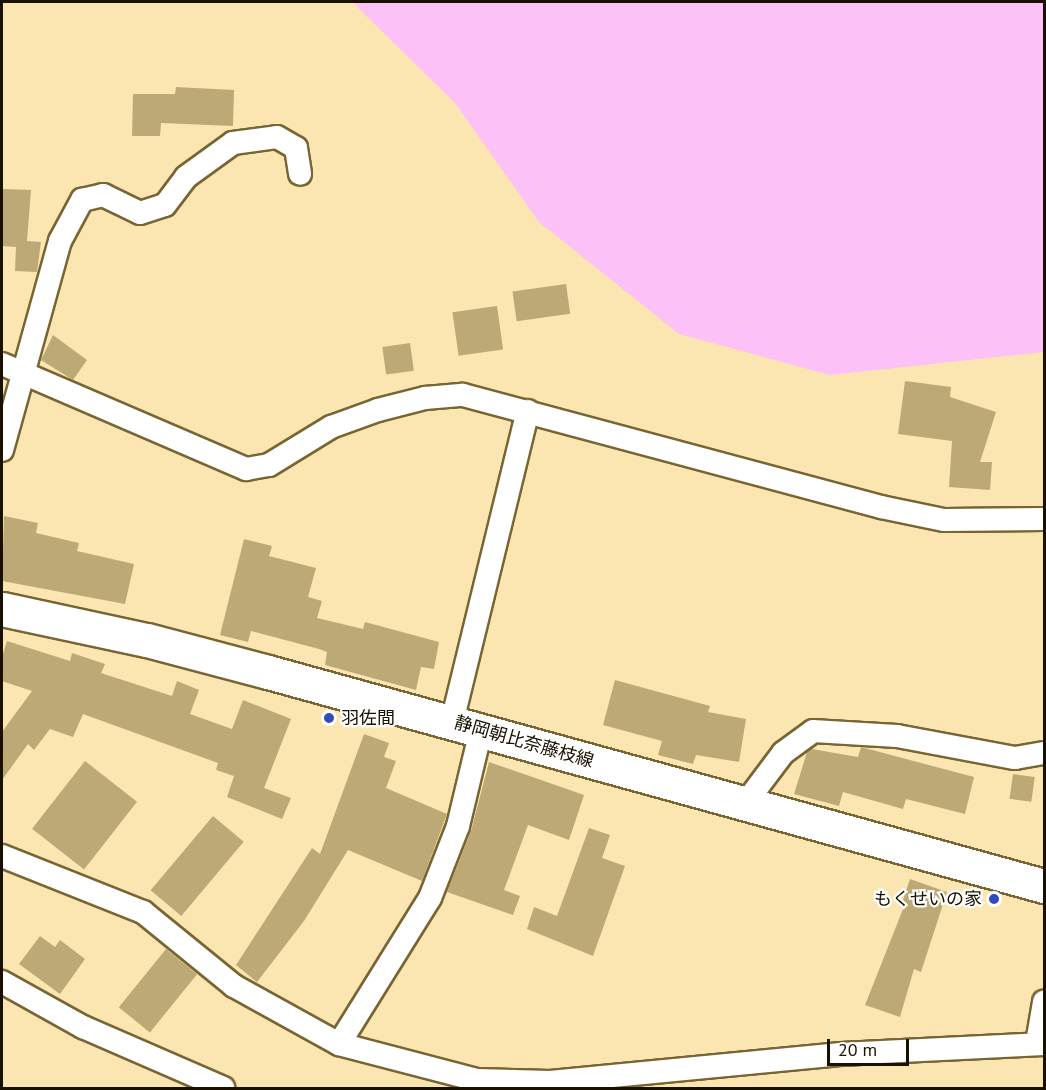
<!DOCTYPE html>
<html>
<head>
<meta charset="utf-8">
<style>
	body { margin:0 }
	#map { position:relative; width:1046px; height:1090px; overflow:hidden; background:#fbe6b1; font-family:"PT Sans","Noto Sans JP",sans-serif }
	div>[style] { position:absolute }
	.green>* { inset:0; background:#fcc2f7 }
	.building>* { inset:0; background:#bda975; transform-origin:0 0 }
	.roads { filter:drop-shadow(2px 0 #786533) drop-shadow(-2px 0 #786533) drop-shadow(0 2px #786533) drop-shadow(0 -2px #786533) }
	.minor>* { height:22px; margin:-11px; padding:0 11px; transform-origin:11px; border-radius:11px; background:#fff }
	.secondary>* { height:33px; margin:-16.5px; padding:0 16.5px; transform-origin:16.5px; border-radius:16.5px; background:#fff }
	.dots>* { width:16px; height:16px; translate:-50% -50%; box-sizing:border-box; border:3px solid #fff; border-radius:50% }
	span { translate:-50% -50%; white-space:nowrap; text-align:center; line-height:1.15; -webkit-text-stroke:4.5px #fff; paint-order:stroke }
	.poi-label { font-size:18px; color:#191100 }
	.left { translate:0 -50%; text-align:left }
	.right { translate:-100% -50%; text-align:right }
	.street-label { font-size:18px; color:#191100 }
	.frame { position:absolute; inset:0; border:3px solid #191100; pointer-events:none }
	.scale { position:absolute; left:827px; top:1039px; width:82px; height:27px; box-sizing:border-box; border:3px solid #191100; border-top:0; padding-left:8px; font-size:18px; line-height:21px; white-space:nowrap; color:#191100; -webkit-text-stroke:4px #fff; paint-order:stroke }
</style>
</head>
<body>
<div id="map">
	<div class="green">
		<i style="clip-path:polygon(352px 2px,1044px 2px,1044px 352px,830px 375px,679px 334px,539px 222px,455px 103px)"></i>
	</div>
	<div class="building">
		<i style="clip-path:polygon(176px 87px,234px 90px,233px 126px,161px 123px,160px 136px,132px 136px,133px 94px,175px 94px)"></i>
		<i style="clip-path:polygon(3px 189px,31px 190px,27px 241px,41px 242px,37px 272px,15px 271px,16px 247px,2px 246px)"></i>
		<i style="left:566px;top:284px;width:30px;height:54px;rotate:82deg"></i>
		<i style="left:497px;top:306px;width:44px;height:45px;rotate:82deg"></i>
		<i style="clip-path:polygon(53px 335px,87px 360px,73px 380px,41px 360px)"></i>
		<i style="left:410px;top:343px;width:28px;height:28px;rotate:82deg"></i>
		<i style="clip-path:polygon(905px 381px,951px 387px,950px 397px,996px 412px,980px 462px,992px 462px,990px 490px,949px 487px,952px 441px,898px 434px)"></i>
		<i style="clip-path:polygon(4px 516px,38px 523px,36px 533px,79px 543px,77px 551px,134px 564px,125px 604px,2px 581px)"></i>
		<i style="clip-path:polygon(244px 539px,272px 546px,269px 556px,316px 568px,308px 597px,322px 601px,317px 618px,363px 629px,365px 622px,439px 642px,434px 669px,421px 667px,416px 690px,325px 665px,327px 652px,319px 649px,251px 631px,248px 642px,220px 635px)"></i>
		<i style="clip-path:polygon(7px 641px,70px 661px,72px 653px,105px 664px,101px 673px,172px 696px,177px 681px,199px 690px,190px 714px,232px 729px,243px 700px,291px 719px,264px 788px,291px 798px,282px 819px,227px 797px,234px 776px,216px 770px,218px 763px,83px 714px,73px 737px,50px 729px,34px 750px,28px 744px,2px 780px,2px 732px,32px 691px,2px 681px,2px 657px)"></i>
		<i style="clip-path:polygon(615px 680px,710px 706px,708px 712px,746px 719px,739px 762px,696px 755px,693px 764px,658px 755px,662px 741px,603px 725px)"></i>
		<i style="clip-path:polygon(364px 734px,389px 743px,384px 757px,396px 761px,386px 788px,447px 814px,422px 881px,348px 850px,304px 921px,257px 982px,236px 965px,312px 848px,320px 854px)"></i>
		<i style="clip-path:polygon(861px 747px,974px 777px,965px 814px,906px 799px,903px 809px,843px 792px,839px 806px,794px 794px,807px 752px,812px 749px,858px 757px)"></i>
		<i style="left:85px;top:761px;width:66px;height:86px;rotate:38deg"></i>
		<i style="clip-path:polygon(489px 762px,584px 795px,569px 840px,528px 825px,504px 890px,520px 896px,513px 915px,447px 892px,471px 831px)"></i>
		<i style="left:1013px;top:774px;width:22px;height:25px;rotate:8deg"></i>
		<i style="left:213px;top:816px;width:40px;height:97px;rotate:40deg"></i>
		<i style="clip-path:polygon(589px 828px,610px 835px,602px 858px,625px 866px,593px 956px,527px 929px,534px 907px,557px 916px)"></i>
		<i style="clip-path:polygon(910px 879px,947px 892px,921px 972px,914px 969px,900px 1017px,865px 1005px,905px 904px,902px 903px)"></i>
		<i style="clip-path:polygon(40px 936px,55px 947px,60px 940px,85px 959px,60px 994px,19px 964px)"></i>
		<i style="left:166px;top:949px;width:40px;height:75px;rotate:39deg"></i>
	</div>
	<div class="roads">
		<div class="minor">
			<i style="left:2px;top:364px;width:266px;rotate:23.3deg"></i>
			<i style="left:246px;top:469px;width:23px;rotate:-10deg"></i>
			<i style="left:269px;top:465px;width:73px;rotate:-31.5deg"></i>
			<i style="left:331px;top:427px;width:50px;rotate:-19.9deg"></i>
			<i style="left:378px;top:410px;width:49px;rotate:-14.3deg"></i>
			<i style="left:425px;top:398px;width:38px;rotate:-5deg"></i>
			<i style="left:463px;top:395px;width:433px;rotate:15deg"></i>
			<i style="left:881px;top:507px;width:64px;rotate:11.7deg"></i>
			<i style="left:944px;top:520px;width:100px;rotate:-0.6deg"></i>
			<i style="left:2px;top:450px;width:217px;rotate:-74.5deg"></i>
			<i style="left:60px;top:241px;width:47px;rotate:-61.8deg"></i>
			<i style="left:82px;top:200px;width:22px;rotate:-13deg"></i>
			<i style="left:103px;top:195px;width:41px;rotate:25.9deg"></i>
			<i style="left:140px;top:213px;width:26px;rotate:-18deg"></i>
			<i style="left:165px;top:205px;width:35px;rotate:-53deg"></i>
			<i style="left:186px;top:177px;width:58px;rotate:-35.9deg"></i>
			<i style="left:233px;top:143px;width:44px;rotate:-7.8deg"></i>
			<i style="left:277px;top:137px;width:22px;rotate:30deg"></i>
			<i style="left:296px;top:148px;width:26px;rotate:81deg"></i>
			<i style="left:452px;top:722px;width:320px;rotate:-76.3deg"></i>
			<i style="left:744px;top:805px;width:65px;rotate:-53.1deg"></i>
			<i style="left:783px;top:753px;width:37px;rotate:-36deg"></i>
			<i style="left:813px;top:731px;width:84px;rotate:3.4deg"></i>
			<i style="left:897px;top:736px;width:120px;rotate:10.6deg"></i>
			<i style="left:1015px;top:758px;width:29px;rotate:-10deg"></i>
			<i style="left:2px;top:856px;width:152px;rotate:21.7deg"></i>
			<i style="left:143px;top:912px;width:117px;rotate:39.1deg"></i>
			<i style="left:234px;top:986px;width:120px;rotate:28.9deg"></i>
			<i style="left:339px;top:1044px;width:143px;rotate:14.6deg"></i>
			<i style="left:477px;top:1080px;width:73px;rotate:1.6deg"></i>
			<i style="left:550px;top:1082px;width:292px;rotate:-5.5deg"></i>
			<i style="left:841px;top:1054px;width:203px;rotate:-2.8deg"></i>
			<i style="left:2px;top:982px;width:93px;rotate:29.1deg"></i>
			<i style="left:83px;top:1027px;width:153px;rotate:23.5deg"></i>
			<i style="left:1037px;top:1043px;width:42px;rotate:-80.3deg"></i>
			<i style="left:339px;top:1044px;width:172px;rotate:-58.1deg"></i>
			<i style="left:430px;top:898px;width:77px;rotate:-68.7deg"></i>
			<i style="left:458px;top:826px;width:99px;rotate:-76.5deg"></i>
		</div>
		<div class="secondary">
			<i style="left:2px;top:609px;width:148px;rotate:12.1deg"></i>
			<i style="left:147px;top:640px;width:125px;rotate:14.8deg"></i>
			<i style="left:268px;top:672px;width:805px;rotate:15.42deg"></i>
		</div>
	</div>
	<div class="dots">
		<i style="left:329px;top:718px;background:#334bbc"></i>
		<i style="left:994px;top:899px;background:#334bbc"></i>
	</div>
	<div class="poi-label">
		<span class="left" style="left:341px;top:718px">羽佐間</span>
		<span class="right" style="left:982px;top:899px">もくせいの家</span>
	</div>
	<div class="street-label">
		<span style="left:524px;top:742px;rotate:16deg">静岡朝比奈藤枝線</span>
	</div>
	<div class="frame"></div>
	<div class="scale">20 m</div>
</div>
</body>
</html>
